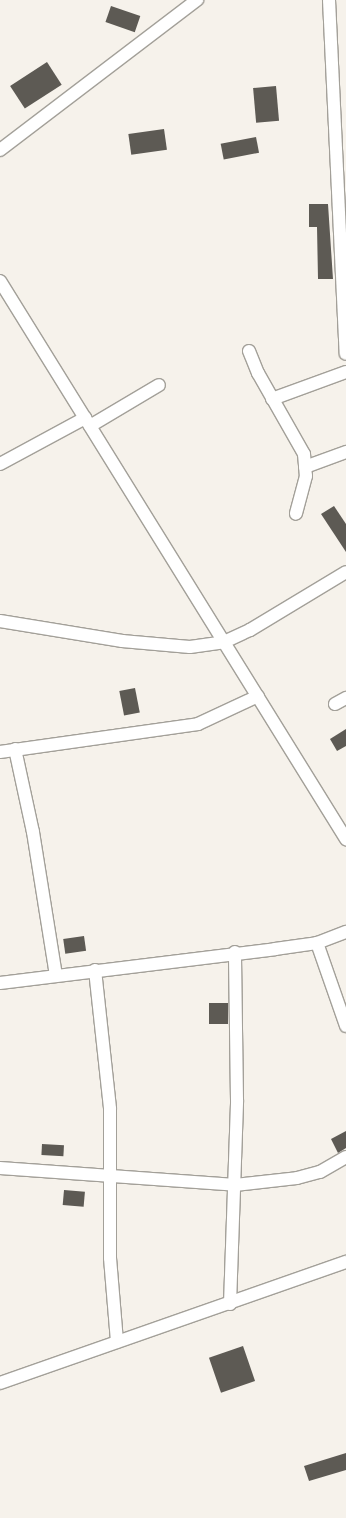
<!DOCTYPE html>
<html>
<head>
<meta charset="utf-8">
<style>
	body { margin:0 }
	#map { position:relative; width:346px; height:1518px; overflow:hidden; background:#f6f2eb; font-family:Montserrat,sans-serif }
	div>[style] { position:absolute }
	.building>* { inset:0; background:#5d5a54; transform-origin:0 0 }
	.roads { filter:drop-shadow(1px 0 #a3a099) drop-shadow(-1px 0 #a3a099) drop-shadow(0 1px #a3a099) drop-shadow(0 -1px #a3a099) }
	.street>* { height:12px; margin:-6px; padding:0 6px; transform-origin:6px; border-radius:6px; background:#fff }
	span { translate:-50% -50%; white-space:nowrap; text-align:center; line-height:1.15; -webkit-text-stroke:4px #f6f2eb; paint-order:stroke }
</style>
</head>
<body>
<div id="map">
	<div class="building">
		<i style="left:111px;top:6px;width:31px;height:17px;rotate:19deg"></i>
		<i style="left:47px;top:62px;width:27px;height:44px;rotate:57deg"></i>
		<i style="left:276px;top:86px;width:35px;height:23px;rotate:85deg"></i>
		<i style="left:164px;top:129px;width:21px;height:36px;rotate:82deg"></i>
		<i style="left:256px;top:137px;width:16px;height:36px;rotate:79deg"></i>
		<i style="clip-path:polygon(309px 204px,328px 204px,333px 279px,318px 279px,317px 227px,309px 227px)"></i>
		<i style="clip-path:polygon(334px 506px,346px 524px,346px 552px,321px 514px)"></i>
		<i style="left:135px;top:688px;width:25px;height:16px;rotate:79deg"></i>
		<i style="clip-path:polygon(346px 729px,346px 746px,337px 751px,330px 739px)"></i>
		<i style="left:84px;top:936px;width:15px;height:21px;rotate:82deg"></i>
		<i style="left:228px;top:1003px;width:21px;height:19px;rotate:90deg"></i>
		<i style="clip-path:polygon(346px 1131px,346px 1148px,338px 1153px,331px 1139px)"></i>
		<i style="left:42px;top:1144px;width:22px;height:11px;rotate:3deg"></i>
		<i style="left:64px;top:1190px;width:21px;height:15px;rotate:5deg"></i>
		<i style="left:243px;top:1346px;width:37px;height:36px;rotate:71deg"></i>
		<i style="clip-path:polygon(346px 1453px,346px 1470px,309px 1481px,304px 1466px)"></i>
	</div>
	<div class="roads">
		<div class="street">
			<i style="left:329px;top:0;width:354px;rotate:87.3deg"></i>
			<i style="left:0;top:150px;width:248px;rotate:-37.3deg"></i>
			<i style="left:0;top:281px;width:657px;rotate:58.2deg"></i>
			<i style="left:249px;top:351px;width:24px;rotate:68deg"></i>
			<i style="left:258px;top:373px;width:93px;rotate:60.4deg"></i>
			<i style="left:304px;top:454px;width:22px;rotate:85deg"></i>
			<i style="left:306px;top:476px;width:39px;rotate:105deg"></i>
			<i style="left:272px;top:399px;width:79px;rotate:-20deg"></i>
			<i style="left:90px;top:426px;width:80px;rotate:-30.7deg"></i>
			<i style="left:0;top:464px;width:97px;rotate:-28.4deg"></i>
			<i style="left:305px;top:467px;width:44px;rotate:-20.1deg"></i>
			<i style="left:0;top:621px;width:124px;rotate:9.3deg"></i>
			<i style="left:122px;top:641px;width:68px;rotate:5deg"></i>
			<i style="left:190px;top:647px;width:34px;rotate:-8deg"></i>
			<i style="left:224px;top:642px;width:29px;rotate:-25deg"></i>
			<i style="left:250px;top:630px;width:112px;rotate:-31.1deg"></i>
			<i style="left:335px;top:704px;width:13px;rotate:-29deg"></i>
			<i style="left:15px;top:749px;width:85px;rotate:77.8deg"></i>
			<i style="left:33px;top:832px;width:145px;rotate:80.9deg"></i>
			<i style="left:0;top:752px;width:200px;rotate:-8deg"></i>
			<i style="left:198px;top:724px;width:66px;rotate:-25deg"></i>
			<i style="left:317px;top:943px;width:88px;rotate:70.7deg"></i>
			<i style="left:95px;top:970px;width:140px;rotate:83.8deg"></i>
			<i style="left:110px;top:1109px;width:149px;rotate:90deg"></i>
			<i style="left:110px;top:1258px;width:84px;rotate:85.2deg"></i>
			<i style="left:0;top:983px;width:277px;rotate:-7deg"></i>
			<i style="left:275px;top:949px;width:42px;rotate:-8.1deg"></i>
			<i style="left:317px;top:943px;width:31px;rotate:-21deg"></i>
			<i style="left:0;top:1168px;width:236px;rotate:4.1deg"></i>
			<i style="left:235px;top:1185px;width:62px;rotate:-6.4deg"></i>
			<i style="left:297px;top:1178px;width:24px;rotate:-15deg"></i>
			<i style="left:320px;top:1172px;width:30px;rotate:-30deg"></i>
			<i style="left:230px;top:1304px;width:204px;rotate:-88deg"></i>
			<i style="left:237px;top:1100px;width:148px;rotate:-90.8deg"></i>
			<i style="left:0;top:1383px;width:367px;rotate:-19.3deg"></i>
		</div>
	</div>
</div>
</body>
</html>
